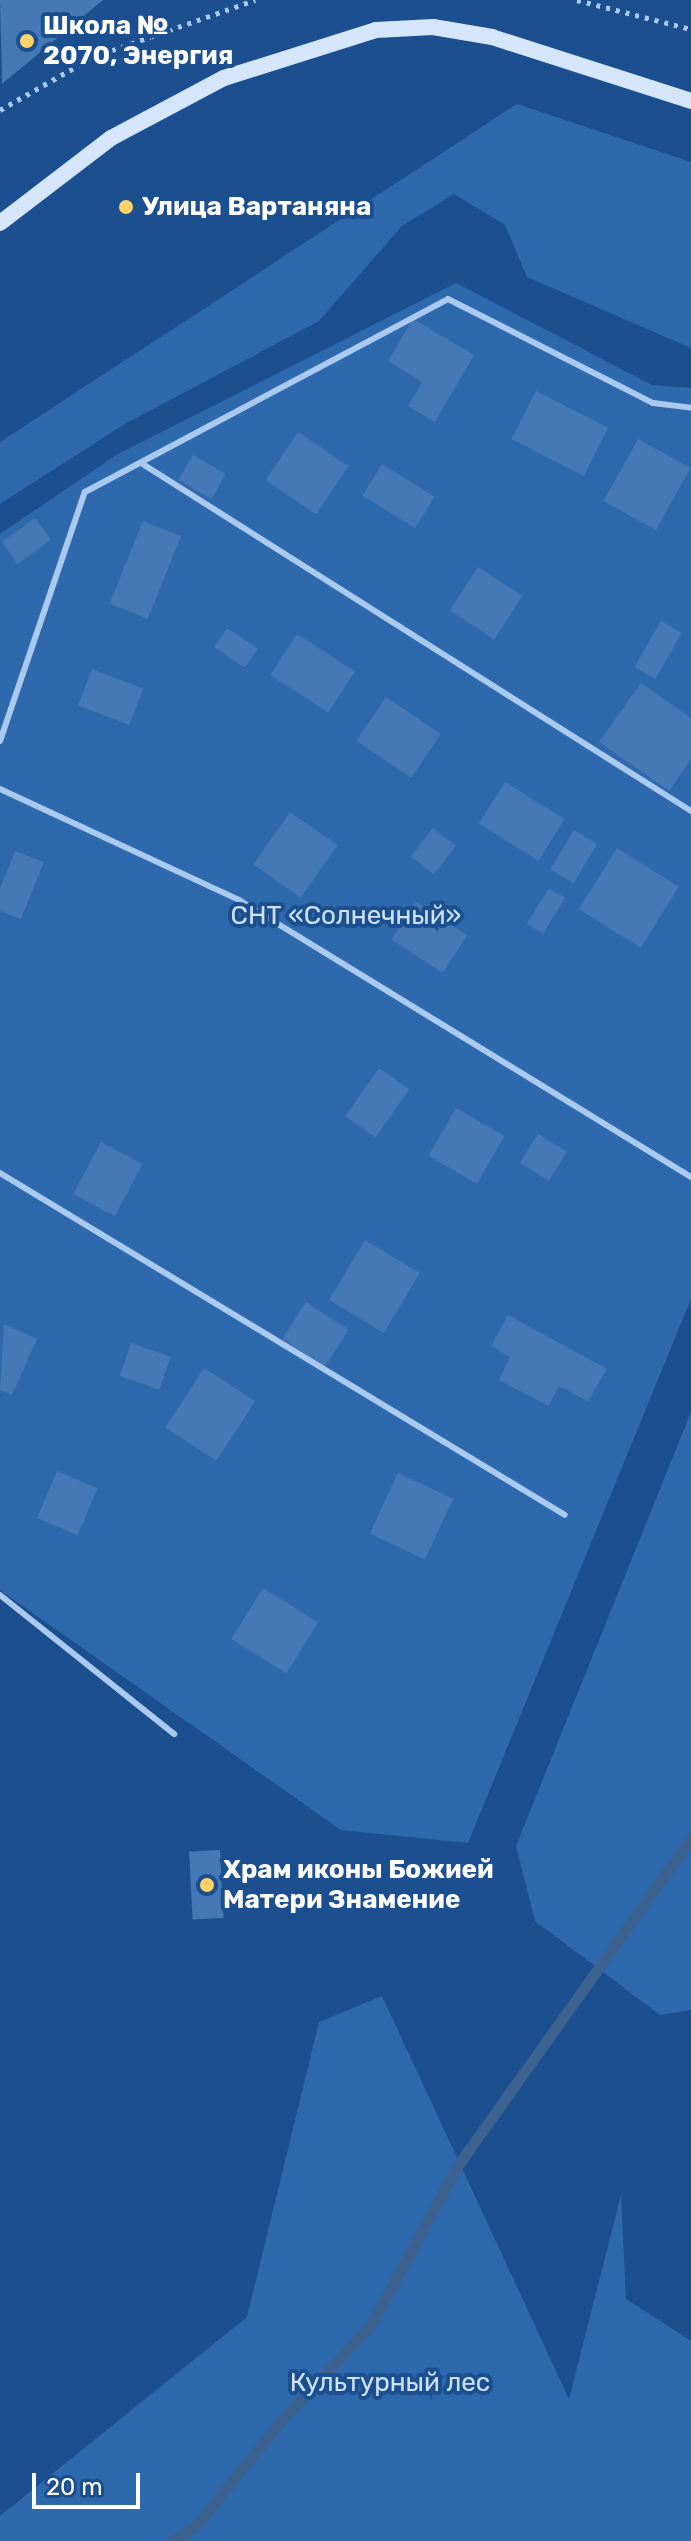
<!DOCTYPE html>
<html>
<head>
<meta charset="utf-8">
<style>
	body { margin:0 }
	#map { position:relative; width:691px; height:2541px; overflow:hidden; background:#1b4f8f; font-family:Rubik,sans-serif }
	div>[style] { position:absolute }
	.green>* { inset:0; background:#2e69ad }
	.stream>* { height:11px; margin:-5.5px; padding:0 5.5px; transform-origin:5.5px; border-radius:5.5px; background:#3c6290 }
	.building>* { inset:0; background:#4478b7; transform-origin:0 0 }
	.path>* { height:5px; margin-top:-2.5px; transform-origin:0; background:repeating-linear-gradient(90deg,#a9c9ee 0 4px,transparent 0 10px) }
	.lane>* { height:6px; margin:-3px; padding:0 3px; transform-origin:3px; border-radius:3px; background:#a9c9ee }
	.secondary>* { height:16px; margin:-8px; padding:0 8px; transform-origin:8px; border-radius:8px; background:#d6e6fa }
	.dots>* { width:22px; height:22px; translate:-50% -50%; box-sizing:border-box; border:4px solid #1b4f8f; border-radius:50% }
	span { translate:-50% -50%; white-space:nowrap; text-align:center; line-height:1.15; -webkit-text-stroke:8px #1b4f8f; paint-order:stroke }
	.poi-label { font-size:26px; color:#fff; font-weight:700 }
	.left { translate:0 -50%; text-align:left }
	.park-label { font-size:26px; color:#cfe3fa }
	.scale { position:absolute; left:32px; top:2473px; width:108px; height:36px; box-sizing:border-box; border:4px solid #fff; border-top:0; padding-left:10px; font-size:24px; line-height:28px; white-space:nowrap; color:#fff; -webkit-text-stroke:6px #1b4f8f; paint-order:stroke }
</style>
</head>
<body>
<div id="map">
	<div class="green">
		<i style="clip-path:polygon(517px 104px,691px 162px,691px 348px,527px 277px,505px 225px,454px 194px,402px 226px,319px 321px,123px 425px,0 504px,0 442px)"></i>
		<i style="clip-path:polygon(456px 283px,652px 385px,691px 388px,691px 1299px,468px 1843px,341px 1830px,0 1590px,0 534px,116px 455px)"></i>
		<i style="clip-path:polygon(691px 1412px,691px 2010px,660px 2015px,535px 1921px,516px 1846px)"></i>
		<i style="clip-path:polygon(382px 1996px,569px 2399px,621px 2195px,626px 2299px,691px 2341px,691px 2541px,0 2541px,0 2516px,247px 2317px,319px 2022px)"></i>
	</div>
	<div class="stream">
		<i style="left:173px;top:2541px;width:27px;rotate:-33deg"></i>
		<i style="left:196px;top:2526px;width:134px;rotate:-51.1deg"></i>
		<i style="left:280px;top:2422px;width:132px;rotate:-46.8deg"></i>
		<i style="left:370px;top:2326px;width:183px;rotate:-61.3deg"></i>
		<i style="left:458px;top:2165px;width:402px;rotate:-54.5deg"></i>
	</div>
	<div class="building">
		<i style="clip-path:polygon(0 0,103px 0,2px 84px)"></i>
		<i style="clip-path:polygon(413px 319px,474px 355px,435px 422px,408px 406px,422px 382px,388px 361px)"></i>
		<i style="left:536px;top:391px;width:81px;height:54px;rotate:27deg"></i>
		<i style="left:298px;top:432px;width:61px;height:58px;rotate:34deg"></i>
		<i style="left:638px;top:439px;width:60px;height:71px;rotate:29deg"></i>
		<i style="left:193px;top:455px;width:38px;height:29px;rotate:30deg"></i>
		<i style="left:382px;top:464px;width:62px;height:37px;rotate:32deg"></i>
		<i style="left:35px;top:518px;width:27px;height:41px;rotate:54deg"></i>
		<i style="left:143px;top:521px;width:41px;height:89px;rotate:22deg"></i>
		<i style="left:478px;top:567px;width:53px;height:52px;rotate:33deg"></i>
		<i style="left:661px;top:621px;width:24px;height:53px;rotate:30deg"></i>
		<i style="left:227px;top:628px;width:37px;height:23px;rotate:34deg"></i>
		<i style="left:297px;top:634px;width:69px;height:49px;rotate:33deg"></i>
		<i style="left:92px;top:669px;width:55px;height:39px;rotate:21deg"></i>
		<i style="clip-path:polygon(641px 683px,691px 718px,691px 759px,669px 791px,599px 742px)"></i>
		<i style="left:386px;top:697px;width:66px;height:53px;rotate:34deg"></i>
		<i style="left:505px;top:782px;width:70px;height:49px;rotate:32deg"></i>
		<i style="left:290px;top:812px;width:58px;height:64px;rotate:35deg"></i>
		<i style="left:433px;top:828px;width:29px;height:36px;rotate:38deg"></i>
		<i style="left:574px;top:830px;width:27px;height:46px;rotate:31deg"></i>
		<i style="left:617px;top:848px;width:73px;height:72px;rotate:32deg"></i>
		<i style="clip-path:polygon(15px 851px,44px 862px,21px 919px,0 911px,0 889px)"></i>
		<i style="left:549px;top:888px;width:19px;height:42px;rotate:32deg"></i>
		<i style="left:416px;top:902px;width:61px;height:45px;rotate:33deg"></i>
		<i style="left:379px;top:1068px;width:37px;height:59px;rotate:35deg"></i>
		<i style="left:456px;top:1108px;width:56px;height:55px;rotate:30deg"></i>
		<i style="left:538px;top:1134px;width:34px;height:34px;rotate:32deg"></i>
		<i style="left:101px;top:1142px;width:47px;height:59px;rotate:28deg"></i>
		<i style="left:365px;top:1240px;width:64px;height:70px;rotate:31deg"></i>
		<i style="left:306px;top:1302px;width:51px;height:44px;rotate:33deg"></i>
		<i style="clip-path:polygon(508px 1315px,607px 1369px,588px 1401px,559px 1386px,549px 1406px,499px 1380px,510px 1357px,491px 1346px)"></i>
		<i style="clip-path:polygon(4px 1324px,37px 1339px,12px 1395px,0 1390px)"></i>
		<i style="left:131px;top:1343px;width:42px;height:35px;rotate:19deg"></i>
		<i style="left:204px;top:1368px;width:61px;height:71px;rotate:33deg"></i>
		<i style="left:57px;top:1471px;width:44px;height:51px;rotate:23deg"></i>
		<i style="left:398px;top:1473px;width:61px;height:67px;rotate:25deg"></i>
		<i style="left:263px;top:1588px;width:65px;height:60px;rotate:32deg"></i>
		<i style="left:220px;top:1850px;width:68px;height:31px;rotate:87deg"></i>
	</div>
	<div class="path">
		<i style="left:577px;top:0;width:118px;rotate:14.3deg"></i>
		<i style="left:0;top:110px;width:107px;rotate:-29.7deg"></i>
		<i style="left:93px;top:57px;width:172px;rotate:-19.4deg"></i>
	</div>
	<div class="lane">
		<i style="left:141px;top:463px;width:651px;rotate:32.32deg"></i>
		<i style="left:0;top:741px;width:263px;rotate:-71.2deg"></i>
		<i style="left:85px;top:492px;width:411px;rotate:-28deg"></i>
		<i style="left:448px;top:299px;width:230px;rotate:26.9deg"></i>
		<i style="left:653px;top:403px;width:38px;rotate:7deg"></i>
		<i style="left:0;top:789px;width:264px;rotate:24.9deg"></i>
		<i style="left:239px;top:900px;width:530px;rotate:31.5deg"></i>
		<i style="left:0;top:1173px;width:660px;rotate:31.19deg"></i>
		<i style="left:0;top:1595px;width:223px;rotate:38.6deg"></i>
	</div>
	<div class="secondary">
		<i style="left:0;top:223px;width:140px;rotate:-37.4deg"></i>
		<i style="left:111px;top:138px;width:128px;rotate:-28deg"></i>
		<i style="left:224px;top:78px;width:159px;rotate:-17.5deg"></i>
		<i style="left:376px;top:30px;width:57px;rotate:-3deg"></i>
		<i style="left:433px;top:27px;width:60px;rotate:9.6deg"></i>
		<i style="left:492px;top:37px;width:209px;rotate:17.8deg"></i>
	</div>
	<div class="dots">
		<i style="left:27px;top:41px;background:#ffd166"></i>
		<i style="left:126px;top:207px;background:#ffd166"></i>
		<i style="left:207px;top:1885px;background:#ffd166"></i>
	</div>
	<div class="poi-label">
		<span class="left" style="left:43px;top:41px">Школа №<br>2070, Энергия</span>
		<span class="left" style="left:142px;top:207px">Улица Вартаняна</span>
		<span class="left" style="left:223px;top:1885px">Храм иконы Божией<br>Матери Знамение</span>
	</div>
	<div class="park-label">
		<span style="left:346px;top:916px">СНТ «Солнечный»</span>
		<span style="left:390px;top:2383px">Культурный лес</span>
	</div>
	<div class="scale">20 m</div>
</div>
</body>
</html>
